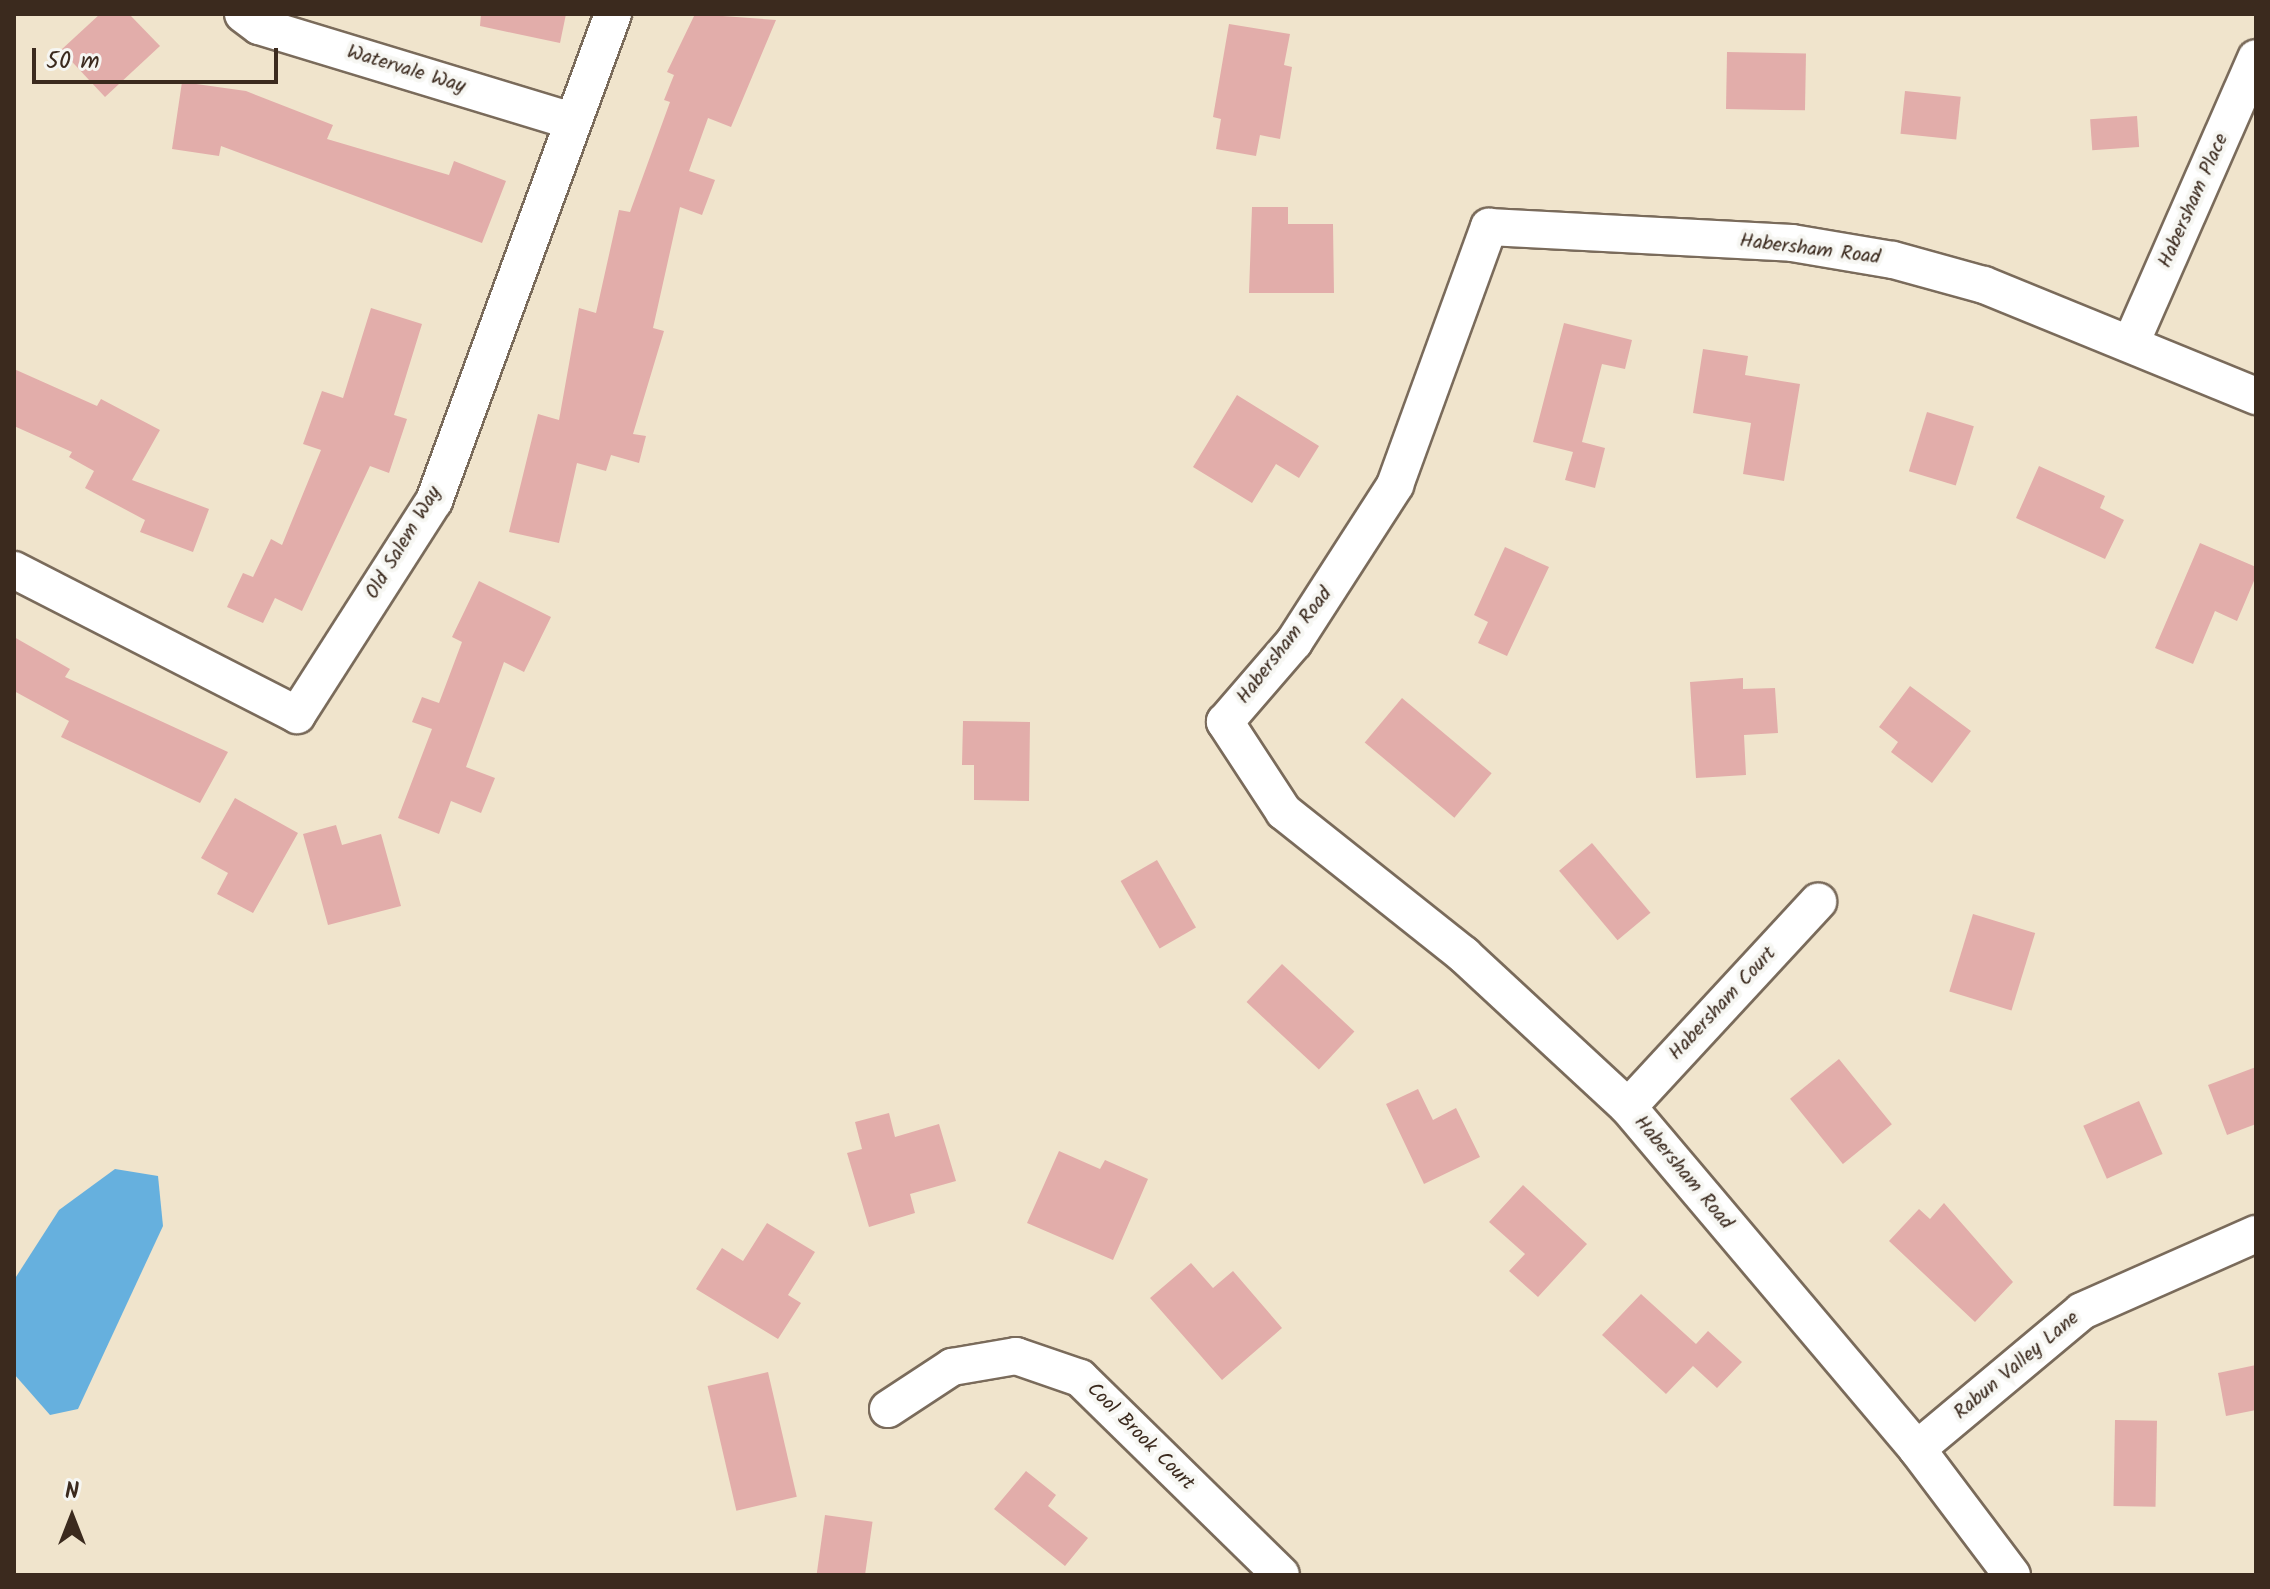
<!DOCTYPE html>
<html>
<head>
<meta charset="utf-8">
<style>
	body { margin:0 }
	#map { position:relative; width:2270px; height:1589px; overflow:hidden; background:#f0e4cc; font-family:Kalam,sans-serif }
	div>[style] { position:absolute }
	.water>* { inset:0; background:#66b0de }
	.building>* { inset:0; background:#e2adaa; transform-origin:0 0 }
	.roads { filter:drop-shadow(2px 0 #7a6b5b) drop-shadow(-2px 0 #7a6b5b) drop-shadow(0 2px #7a6b5b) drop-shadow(0 -2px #7a6b5b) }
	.minor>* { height:36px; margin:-18px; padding:0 18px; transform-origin:18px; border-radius:18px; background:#fff }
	span { translate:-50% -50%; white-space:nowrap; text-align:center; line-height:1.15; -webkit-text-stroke:8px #f6f6f2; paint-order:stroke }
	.street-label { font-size:20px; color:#3b2a1e }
	.frame { position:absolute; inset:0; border:16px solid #3b2a1e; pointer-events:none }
	.north { position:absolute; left:32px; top:1477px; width:80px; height:80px; -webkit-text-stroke:6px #f6f6f2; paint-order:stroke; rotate:0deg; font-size:22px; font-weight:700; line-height:32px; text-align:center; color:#3b2a1e }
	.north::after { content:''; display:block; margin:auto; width:28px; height:36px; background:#3b2a1e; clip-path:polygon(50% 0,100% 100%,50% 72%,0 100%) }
	.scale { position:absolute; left:32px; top:48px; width:246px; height:36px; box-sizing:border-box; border:4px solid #3b2a1e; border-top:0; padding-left:10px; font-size:24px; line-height:28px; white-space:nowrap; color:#3b2a1e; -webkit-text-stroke:6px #f6f6f2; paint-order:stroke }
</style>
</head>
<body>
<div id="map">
	<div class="water">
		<i style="clip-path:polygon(115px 1169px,158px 1176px,163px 1226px,78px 1409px,50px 1415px,14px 1374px,14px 1280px,59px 1210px)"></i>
	</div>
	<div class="building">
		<i style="clip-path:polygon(100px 14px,129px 14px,160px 46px,105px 97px,61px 50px)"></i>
		<i style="clip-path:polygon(481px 14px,566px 14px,560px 43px,480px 26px)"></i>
		<i style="clip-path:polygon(695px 14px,776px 20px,731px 127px,708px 118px,689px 171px,715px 180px,702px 215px,680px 207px,653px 328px,664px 331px,633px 434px,646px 436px,639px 463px,611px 455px,606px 471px,577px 463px,559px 543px,509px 532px,538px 414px,559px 420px,579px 308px,596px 313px,619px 210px,630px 212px,670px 102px,664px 100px,674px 75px,667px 72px)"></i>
		<i style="clip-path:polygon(1229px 24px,1290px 34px,1284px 65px,1292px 67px,1280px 139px,1260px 135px,1256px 156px,1216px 149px,1221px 119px,1213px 117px)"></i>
		<i style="left:1727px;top:52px;width:79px;height:57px;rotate:1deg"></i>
		<i style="clip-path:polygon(182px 82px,246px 91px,333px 125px,327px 139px,449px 175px,454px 161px,506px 181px,482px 243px,221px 146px,219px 156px,172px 149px)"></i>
		<i style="left:1905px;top:91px;width:56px;height:43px;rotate:6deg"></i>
		<i style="left:2137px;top:116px;width:31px;height:47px;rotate:86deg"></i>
		<i style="clip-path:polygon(1252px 207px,1288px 207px,1288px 224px,1333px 224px,1334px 293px,1249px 293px)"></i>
		<i style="clip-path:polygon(371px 308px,422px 324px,394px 415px,407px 419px,389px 473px,370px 466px,302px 611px,275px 598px,263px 623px,227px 607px,243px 573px,253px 577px,271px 539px,282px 545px,321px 450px,303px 444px,322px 391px,343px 398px)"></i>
		<i style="clip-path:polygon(1564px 323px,1632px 340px,1625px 369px,1602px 364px,1582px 442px,1605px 448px,1595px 488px,1565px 480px,1573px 452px,1533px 442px)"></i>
		<i style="clip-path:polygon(1703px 349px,1748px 356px,1745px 375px,1800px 384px,1784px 481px,1743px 474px,1751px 423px,1693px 413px)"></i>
		<i style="clip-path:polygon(14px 369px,97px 406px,101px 399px,160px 430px,132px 480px,209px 509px,193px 552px,140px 532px,145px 520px,85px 488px,94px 471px,69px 457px,72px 452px,14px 426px)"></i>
		<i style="clip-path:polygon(1237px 395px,1319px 446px,1299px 478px,1276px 464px,1252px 503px,1193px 467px)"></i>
		<i style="left:1927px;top:412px;width:49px;height:62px;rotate:17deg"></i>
		<i style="clip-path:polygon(2039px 466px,2105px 496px,2100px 508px,2124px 520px,2105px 559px,2016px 518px)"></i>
		<i style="clip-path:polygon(2200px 543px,2256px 567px,2256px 576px,2237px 621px,2215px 611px,2193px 664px,2155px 648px)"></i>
		<i style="clip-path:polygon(1505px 547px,1549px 567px,1507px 656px,1478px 643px,1488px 622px,1474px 615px)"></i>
		<i style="clip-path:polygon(479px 581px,551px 617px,524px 672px,504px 662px,466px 767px,495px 778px,481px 813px,451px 801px,439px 834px,398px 818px,432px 729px,412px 722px,422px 697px,439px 703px,462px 642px,452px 637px)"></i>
		<i style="clip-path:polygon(14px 637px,70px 669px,65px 677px,228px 752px,200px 803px,61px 737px,69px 721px,14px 691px)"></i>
		<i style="clip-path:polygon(1743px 678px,1743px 689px,1775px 688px,1778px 733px,1744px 735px,1746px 775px,1696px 778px,1690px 682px)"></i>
		<i style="clip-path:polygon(1910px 686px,1971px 731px,1932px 783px,1891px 752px,1898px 742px,1879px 727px)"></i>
		<i style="left:1402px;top:698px;width:117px;height:58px;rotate:40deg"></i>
		<i style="clip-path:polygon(963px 721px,1030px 722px,1029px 801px,974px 800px,974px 765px,962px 765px)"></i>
		<i style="clip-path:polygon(235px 798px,298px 833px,253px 913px,217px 894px,228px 873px,201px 858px)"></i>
		<i style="clip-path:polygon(336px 825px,342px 845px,381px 834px,401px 906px,328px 925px,303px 834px)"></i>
		<i style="left:1592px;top:843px;width:91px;height:43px;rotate:50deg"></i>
		<i style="left:1157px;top:860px;width:78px;height:42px;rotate:60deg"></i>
		<i style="left:1973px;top:914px;width:65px;height:81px;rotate:17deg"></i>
		<i style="left:1282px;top:964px;width:99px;height:52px;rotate:43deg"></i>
		<i style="left:1839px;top:1059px;width:84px;height:63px;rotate:51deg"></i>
		<i style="clip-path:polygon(2256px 1067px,2256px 1124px,2227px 1135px,2208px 1085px)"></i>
		<i style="clip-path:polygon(1418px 1089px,1433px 1120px,1456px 1108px,1480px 1157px,1424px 1184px,1386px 1104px)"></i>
		<i style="left:2139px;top:1101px;width:58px;height:61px;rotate:66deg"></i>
		<i style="clip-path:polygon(889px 1113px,895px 1137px,939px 1124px,956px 1181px,910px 1194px,915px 1213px,869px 1227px,847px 1153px,862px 1149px,855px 1122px)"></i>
		<i style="clip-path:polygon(1059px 1151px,1100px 1169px,1105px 1160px,1148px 1179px,1113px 1260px,1027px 1223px)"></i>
		<i style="clip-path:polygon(1523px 1185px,1587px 1244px,1538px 1297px,1509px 1271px,1525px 1254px,1489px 1222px)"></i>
		<i style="clip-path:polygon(1944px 1203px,2013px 1282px,1975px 1322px,1889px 1241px,1919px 1209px,1930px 1219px)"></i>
		<i style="clip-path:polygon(767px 1223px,815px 1252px,788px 1295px,801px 1303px,778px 1339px,696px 1289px,722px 1248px,743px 1261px)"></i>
		<i style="clip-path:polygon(1191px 1263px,1213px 1288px,1233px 1271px,1282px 1328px,1222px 1380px,1150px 1298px)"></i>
		<i style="clip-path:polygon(1641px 1294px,1696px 1344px,1708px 1331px,1742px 1362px,1717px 1388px,1693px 1366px,1666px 1394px,1602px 1335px)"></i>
		<i style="clip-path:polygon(2256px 1365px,2256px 1410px,2226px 1416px,2218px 1373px)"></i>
		<i style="left:768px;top:1372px;width:128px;height:62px;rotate:77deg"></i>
		<i style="left:2115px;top:1420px;width:42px;height:86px;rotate:1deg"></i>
		<i style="clip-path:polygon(1026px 1471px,1056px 1495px,1048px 1506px,1088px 1538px,1065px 1566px,994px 1509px)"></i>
		<i style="left:825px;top:1515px;width:48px;height:61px;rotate:8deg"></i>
	</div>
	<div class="roads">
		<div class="minor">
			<i style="left:243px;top:14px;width:20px;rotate:37deg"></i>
			<i style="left:259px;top:26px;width:326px;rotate:16.9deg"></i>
			<i style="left:2131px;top:343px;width:311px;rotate:-66.3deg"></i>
			<i style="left:14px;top:570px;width:318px;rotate:27.1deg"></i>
			<i style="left:297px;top:715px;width:254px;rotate:-57.4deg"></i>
			<i style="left:434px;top:501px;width:519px;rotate:-69.82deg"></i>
			<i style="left:1628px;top:1107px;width:280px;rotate:-47.2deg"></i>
			<i style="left:888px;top:1409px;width:77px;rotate:-33.3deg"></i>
			<i style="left:952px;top:1367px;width:65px;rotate:-9.8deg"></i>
			<i style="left:1016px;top:1356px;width:68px;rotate:19deg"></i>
			<i style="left:1080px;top:1378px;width:281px;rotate:44.4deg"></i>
			<i style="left:1917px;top:1449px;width:215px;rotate:-39.9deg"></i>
			<i style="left:2082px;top:1311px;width:190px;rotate:-23.9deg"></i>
			<i style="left:2012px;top:1575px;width:158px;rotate:-127deg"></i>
			<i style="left:1917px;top:1449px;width:448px;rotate:-130.2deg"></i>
			<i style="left:1628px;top:1107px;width:224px;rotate:-137.2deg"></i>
			<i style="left:1464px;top:955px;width:230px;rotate:-141.5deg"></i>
			<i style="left:1284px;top:812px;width:108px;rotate:-123.2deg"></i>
			<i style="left:1225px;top:722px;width:106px;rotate:-49.2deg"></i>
			<i style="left:1294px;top:642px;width:187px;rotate:-57.2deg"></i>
			<i style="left:1395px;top:485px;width:275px;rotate:-70deg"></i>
			<i style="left:1489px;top:227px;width:303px;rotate:3deg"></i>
			<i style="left:1792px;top:243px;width:102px;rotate:9.6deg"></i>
			<i style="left:1893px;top:260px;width:94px;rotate:15.4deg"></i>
			<i style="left:1984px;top:285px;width:294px;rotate:22.2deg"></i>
		</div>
	</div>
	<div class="street-label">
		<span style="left:406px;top:70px;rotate:17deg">Watervale Way</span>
		<span style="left:2194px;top:201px;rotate:-66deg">Habersham Place</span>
		<span style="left:1810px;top:250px;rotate:7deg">Habersham Road</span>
		<span style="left:404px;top:543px;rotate:-59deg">Old Salem Way</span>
		<span style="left:1285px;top:646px;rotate:-52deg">Habersham Road</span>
		<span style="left:1723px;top:1004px;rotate:-47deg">Habersham Court</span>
		<span style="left:1683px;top:1173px;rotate:50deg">Habersham Road</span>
		<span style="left:2017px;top:1366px;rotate:-40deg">Rabun Valley Lane</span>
		<span style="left:1140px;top:1437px;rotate:45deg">Cool Brook Court</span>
	</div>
	<div class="frame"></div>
	<div class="north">N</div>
	<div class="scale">50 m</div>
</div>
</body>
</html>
